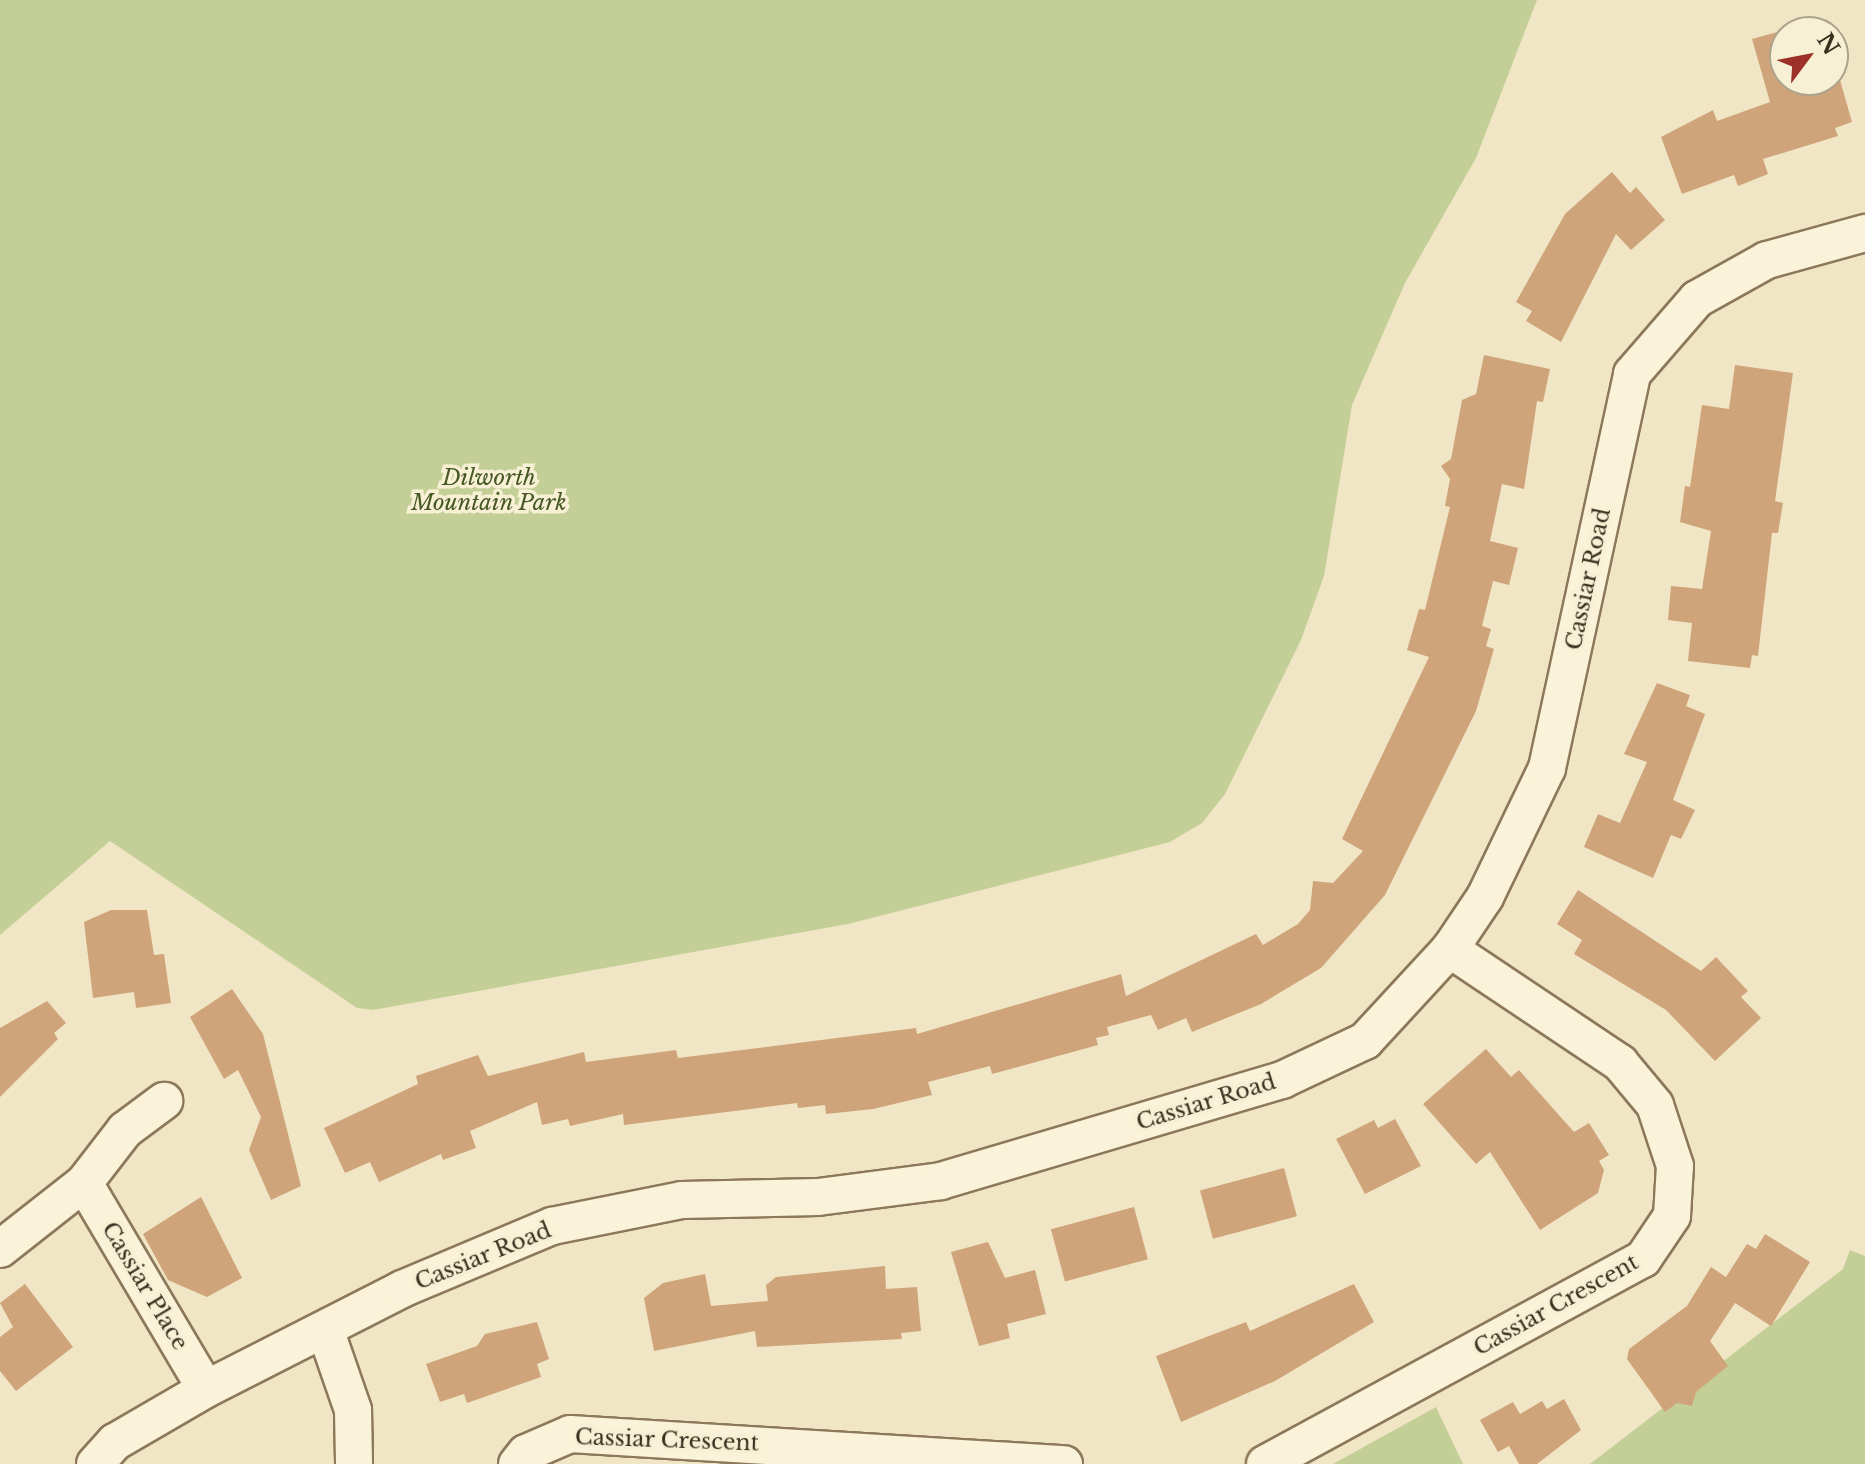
<!DOCTYPE html>
<html>
<head>
<meta charset="utf-8">
<style>
	body { margin:0 }
	#map { position:relative; width:1865px; height:1464px; overflow:hidden; background:#f0e6c5; font-family:"Libre Baskerville",serif }
	div>[style] { position:absolute }
	.green>* { inset:0; background:#c4cf98 }
	.building>* { inset:0; background:#cfa47a; transform-origin:0 0 }
	.roads { filter:drop-shadow(2px 0 #8c785a) drop-shadow(-2px 0 #8c785a) drop-shadow(0 2px #8c785a) drop-shadow(0 -2px #8c785a) }
	.minor>* { height:36px; margin:-18px; padding:0 18px; transform-origin:18px; border-radius:18px; background:#faf3d9 }
	span { translate:-50% -50%; white-space:nowrap; text-align:center; line-height:1.15; -webkit-text-stroke:7px #f7f0d5; paint-order:stroke }
	.park-label { font-size:22px; color:#475824; font-style:italic }
	.street-label { font-size:22px; color:#3b2f1f }
	.north { position:absolute; left:1769px; top:16px; width:80px; height:80px; box-sizing:border-box; background:#f7f0d5; border:2px solid #aca38c; border-radius:50%; rotate:58deg; font-size:22px; font-weight:700; line-height:32px; text-align:center; color:#3b2f1f }
	.north::after { content:''; display:block; margin:auto; width:28px; height:36px; background:#9d3028; clip-path:polygon(50% 0,100% 100%,50% 72%,0 100%) }
</style>
</head>
<body>
<div id="map">
	<div class="green">
		<i style="clip-path:polygon(0 0,1537px 0,1476px 158px,1405px 283px,1352px 405px,1324px 576px,1301px 640px,1225px 794px,1202px 823px,1170px 842px,848px 924px,373px 1010px,357px 1008px,110px 841px,0 935px)"></i>
		<i style="clip-path:polygon(1850px 1250px,1865px 1256px,1865px 1464px,1590px 1464px,1843px 1269px)"></i>
		<i style="clip-path:polygon(1436px 1407px,1463px 1464px,1333px 1464px)"></i>
	</div>
	<div class="building">
		<i style="clip-path:polygon(1785px 30px,1785px 80px,1840px 80px,1852px 122px,1835px 128px,1838px 136px,1763px 159px,1768px 174px,1738px 186px,1734px 175px,1682px 194px,1661px 137px,1713px 110px,1717px 121px,1770px 102px,1752px 39px)"></i>
		<i style="clip-path:polygon(1612px 172px,1630px 193px,1636px 187px,1665px 220px,1631px 250px,1616px 234px,1561px 342px,1526px 321px,1532px 311px,1516px 302px,1565px 214px)"></i>
		<i style="clip-path:polygon(1484px 355px,1550px 369px,1543px 402px,1537px 401px,1524px 489px,1502px 484px,1490px 541px,1518px 548px,1509px 585px,1493px 581px,1482px 626px,1491px 629px,1486px 646px,1494px 649px,1476px 711px,1385px 895px,1321px 968px,1261px 1004px,1192px 1032px,1186px 1018px,1158px 1030px,1151px 1015px,1107px 1027px,1109px 1035px,1096px 1038px,1098px 1045px,992px 1074px,990px 1066px,928px 1082px,932px 1095px,873px 1109px,826px 1114px,825px 1105px,798px 1108px,797px 1103px,624px 1125px,623px 1114px,570px 1126px,568px 1119px,542px 1125px,537px 1102px,470px 1131px,476px 1148px,443px 1160px,441px 1154px,379px 1182px,370px 1162px,345px 1173px,324px 1128px,418px 1084px,416px 1076px,478px 1055px,488px 1076px,584px 1052px,586px 1062px,676px 1050px,678px 1058px,916px 1028px,917px 1034px,1121px 974px,1126px 996px,1256px 934px,1263px 945px,1298px 924px,1310px 910px,1313px 881px,1333px 883px,1363px 851px,1342px 839px,1429px 657px,1407px 650px,1419px 609px,1425px 610px,1450px 507px,1445px 506px,1450px 479px,1441px 466px,1451px 459px,1462px 400px,1476px 394px)"></i>
		<i style="clip-path:polygon(1735px 365px,1793px 373px,1775px 501px,1783px 503px,1778px 533px,1772px 533px,1758px 656px,1752px 655px,1750px 668px,1688px 661px,1692px 623px,1668px 620px,1671px 586px,1702px 589px,1711px 531px,1680px 522px,1685px 486px,1690px 487px,1702px 405px,1729px 409px)"></i>
		<i style="clip-path:polygon(1657px 683px,1690px 695px,1686px 706px,1705px 714px,1673px 800px,1695px 810px,1681px 839px,1671px 835px,1653px 878px,1584px 847px,1598px 814px,1620px 823px,1647px 762px,1624px 754px)"></i>
		<i style="clip-path:polygon(1578px 890px,1701px 971px,1716px 957px,1748px 991px,1741px 997px,1761px 1018px,1715px 1061px,1666px 1010px,1574px 954px,1582px 940px,1557px 924px)"></i>
		<i style="clip-path:polygon(111px 910px,147px 910px,154px 955px,164px 954px,171px 1003px,136px 1008px,134px 992px,93px 998px,84px 922px)"></i>
		<i style="clip-path:polygon(232px 989px,263px 1034px,301px 1186px,271px 1200px,249px 1150px,261px 1117px,238px 1070px,224px 1079px,190px 1017px)"></i>
		<i style="clip-path:polygon(47px 1001px,66px 1023px,54px 1033px,58px 1039px,0 1097px,0 1028px)"></i>
		<i style="clip-path:polygon(1486px 1049px,1511px 1077px,1519px 1070px,1574px 1132px,1589px 1123px,1609px 1155px,1599px 1161px,1604px 1170px,1598px 1193px,1540px 1230px,1490px 1152px,1476px 1164px,1423px 1104px)"></i>
		<i style="clip-path:polygon(1395px 1119px,1421px 1166px,1365px 1194px,1336px 1139px,1374px 1120px,1378px 1128px)"></i>
		<i style="left:1284px;top:1168px;width:50px;height:87px;rotate:75deg"></i>
		<i style="clip-path:polygon(201px 1197px,242px 1278px,207px 1297px,168px 1280px,143px 1234px)"></i>
		<i style="left:1134px;top:1207px;width:54px;height:86px;rotate:75deg"></i>
		<i style="clip-path:polygon(1765px 1234px,1810px 1262px,1771px 1326px,1735px 1303px,1710px 1341px,1728px 1366px,1696px 1392px,1692px 1406px,1677px 1403px,1665px 1412px,1627px 1359px,1629px 1349px,1687px 1306px,1711px 1267px,1726px 1277px,1747px 1244px,1756px 1249px)"></i>
		<i style="clip-path:polygon(988px 1242px,1005px 1278px,1035px 1270px,1046px 1314px,1007px 1324px,1010px 1338px,979px 1346px,951px 1252px)"></i>
		<i style="clip-path:polygon(885px 1266px,886px 1289px,917px 1287px,921px 1331px,901px 1333px,902px 1339px,757px 1347px,755px 1331px,654px 1351px,644px 1298px,663px 1283px,705px 1274px,711px 1306px,768px 1301px,766px 1285px,776px 1277px)"></i>
		<i style="clip-path:polygon(25px 1284px,73px 1347px,16px 1391px,0 1371px,0 1337px,13px 1327px,0 1303px)"></i>
		<i style="clip-path:polygon(1354px 1284px,1374px 1322px,1275px 1381px,1181px 1422px,1156px 1356px,1246px 1322px,1250px 1331px)"></i>
		<i style="clip-path:polygon(537px 1322px,549px 1359px,537px 1364px,541px 1377px,467px 1403px,464px 1394px,440px 1402px,426px 1364px,477px 1346px,485px 1334px)"></i>
		<i style="clip-path:polygon(1564px 1399px,1581px 1430px,1537px 1464px,1519px 1464px,1509px 1446px,1498px 1452px,1480px 1420px,1513px 1402px,1520px 1414px,1542px 1401px,1547px 1409px)"></i>
	</div>
	<div class="roads">
		<div class="minor">
			<i style="left:84px;top:1183px;width:67px;rotate:-52.3deg"></i>
			<i style="left:125px;top:1130px;width:49px;rotate:-36.6deg"></i>
			<i style="left:0;top:1249px;width:107px;rotate:-38.2deg"></i>
			<i style="left:84px;top:1183px;width:239px;rotate:59.4deg"></i>
			<i style="left:326px;top:1332px;width:83px;rotate:70.9deg"></i>
			<i style="left:353px;top:1410px;width:54px;rotate:88.9deg"></i>
			<i style="left:95px;top:1464px;width:30px;rotate:-48deg"></i>
			<i style="left:115px;top:1442px;width:105px;rotate:-30.2deg"></i>
			<i style="left:206px;top:1389px;width:220px;rotate:-27deg"></i>
			<i style="left:402px;top:1289px;width:163px;rotate:-22.8deg"></i>
			<i style="left:552px;top:1226px;width:133px;rotate:-11.3deg"></i>
			<i style="left:682px;top:1200px;width:136px;rotate:-1.3deg"></i>
			<i style="left:818px;top:1197px;width:124px;rotate:-7.4deg"></i>
			<i style="left:941px;top:1181px;width:356px;rotate:-16.5deg"></i>
			<i style="left:1282px;top:1080px;width:92px;rotate:-25.2deg"></i>
			<i style="left:1365px;top:1041px;width:125px;rotate:-47.3deg"></i>
			<i style="left:1450px;top:949px;width:63px;rotate:-56.1deg"></i>
			<i style="left:1485px;top:897px;width:143px;rotate:-64.3deg"></i>
			<i style="left:1547px;top:768px;width:403px;rotate:-77.8deg"></i>
			<i style="left:1632px;top:374px;width:99px;rotate:-49.1deg"></i>
			<i style="left:1697px;top:299px;width:80px;rotate:-29.1deg"></i>
			<i style="left:1767px;top:260px;width:102px;rotate:-15.4deg"></i>
			<i style="left:517px;top:1464px;width:14px;rotate:-51deg"></i>
			<i style="left:526px;top:1453px;width:48px;rotate:-23.4deg"></i>
			<i style="left:570px;top:1434px;width:495px;rotate:3.5deg"></i>
			<i style="left:1265px;top:1464px;width:430px;rotate:-28.5deg"></i>
			<i style="left:1643px;top:1259px;width:52px;rotate:-56deg"></i>
			<i style="left:1672px;top:1216px;width:50px;rotate:-86.6deg"></i>
			<i style="left:1675px;top:1166px;width:64px;rotate:-108.2deg"></i>
			<i style="left:1655px;top:1105px;width:55px;rotate:-129.8deg"></i>
			<i style="left:1620px;top:1063px;width:205px;rotate:-146.2deg"></i>
		</div>
	</div>
	<div class="park-label">
		<span style="left:489px;top:490px">Dilworth<br>Mountain Park</span>
	</div>
	<div class="street-label">
		<span style="left:1588px;top:579px;rotate:-78deg">Cassiar Road</span>
		<span style="left:1206px;top:1102px;rotate:-17deg">Cassiar Road</span>
		<span style="left:483px;top:1256px;rotate:-22deg">Cassiar Road</span>
		<span style="left:145px;top:1286px;rotate:59deg">Cassiar Place</span>
		<span style="left:1556px;top:1305px;rotate:-29deg">Cassiar Crescent</span>
		<span style="left:667px;top:1440px;rotate:2deg">Cassiar Crescent</span>
	</div>
	<div class="north">N</div>
</div>
</body>
</html>
